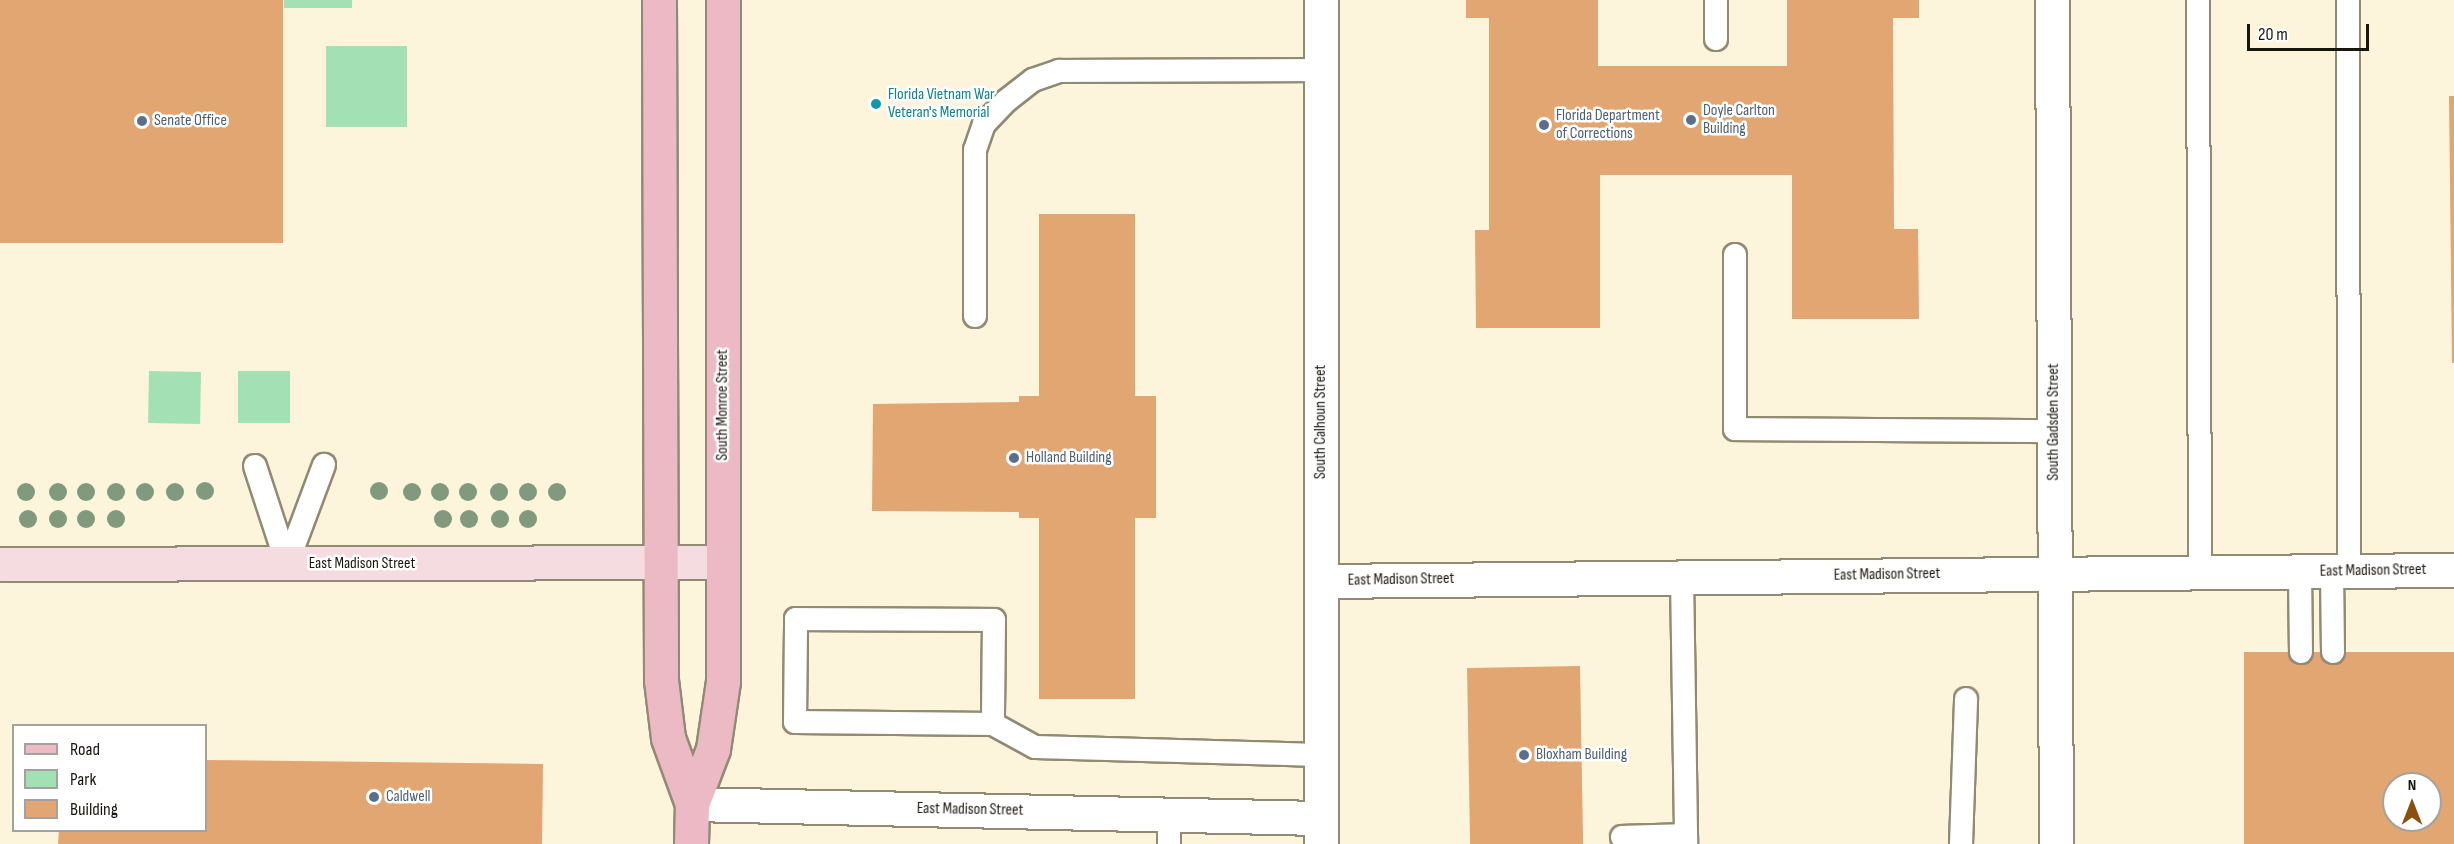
<!DOCTYPE html>
<html>
<head>
<meta charset="utf-8">
<style>
	body { margin:0 }
	#map { position:relative; width:2454px; height:844px; overflow:hidden; background:#fcf5dc; font-family:"Sofia Sans Condensed",sans-serif }
	div>[style] { position:absolute }
	.green>* { inset:0; background:#a3e0b3; transform-origin:0 0 }
	.building>* { inset:0; background:#e1a672; transform-origin:0 0 }
	.roads { filter:drop-shadow(2px 0 #918a74) drop-shadow(-2px 0 #918a74) drop-shadow(0 2px #918a74) drop-shadow(0 -2px #918a74) }
	.service>* { height:22px; margin:-11px; padding:0 11px; transform-origin:11px; border-radius:11px; background:#fff }
	.minor>* { height:33px; margin:-16.5px; padding:0 16.5px; transform-origin:16.5px; border-radius:16.5px; background:#fff }
	.tertiary>* { height:33px; margin:-16.5px; padding:0 16.5px; transform-origin:16.5px; border-radius:16.5px; background:#fff }
	.secondary>* { height:33px; margin:-16.5px; padding:0 16.5px; transform-origin:16.5px; border-radius:16.5px; background:#f5dce1 }
	.primary>* { height:33px; margin:-16.5px; padding:0 16.5px; transform-origin:16.5px; border-radius:16.5px; background:#ebbac4 }
	.trees>* { width:18px; height:18px; margin:-9px; border-radius:50%; background:#819a7d }
	.dots>* { width:16px; height:16px; translate:-50% -50%; box-sizing:border-box; border:3px solid #fff; border-radius:50% }
	span { translate:-50% -50%; white-space:nowrap; text-align:center; line-height:1.15; -webkit-text-stroke:5px #fff; paint-order:stroke }
	.culture-label { font-size:16px; color:#0d838f }
	.left { translate:0 -50%; text-align:left }
	.service-label { font-size:16px; color:#4e5e75 }
	.street-label { font-size:16px; color:#19160e }
	.legend { position:absolute; left:12px; top:724px; width:195px; height:108px; box-sizing:border-box; background:#fff; border:2px solid #a3a29f; margin:0; padding:8px 10px; list-style:none; font-size:18px; color:#19160e }
	.legend li { display:flex; align-items:center; gap:12px; height:30px }
	.legend b { width:30px; border:2px solid #a3a29f }
	.north { position:absolute; left:2382px; top:772px; width:60px; height:60px; box-sizing:border-box; background:#fff; border:2px solid #a3a29f; border-radius:50%; rotate:0deg; font-size:16px; font-weight:700; line-height:24px; text-align:center; color:#19160e }
	.north::after { content:''; display:block; margin:auto; width:21px; height:27px; background:#8c4f10; clip-path:polygon(50% 0,100% 100%,50% 72%,0 100%) }
	.scale { position:absolute; left:2247px; top:24px; width:122px; height:27px; box-sizing:border-box; border:3px solid #19160e; border-top:0; padding-left:8px; font-size:18px; line-height:21px; white-space:nowrap; color:#19160e; -webkit-text-stroke:4px #fff; paint-order:stroke }
</style>
</head>
<body>
<div id="map">
	<div class="green">
		<i style="left:284px;top:0;width:68px;height:8px"></i>
		<i style="left:326px;top:46px;width:81px;height:81px"></i>
		<i style="left:149px;top:371px;width:52px;height:52px;rotate:1deg"></i>
		<i style="left:238px;top:371px;width:52px;height:52px"></i>
	</div>
	<div class="building">
		<i style="left:0;top:0;width:283px;height:243px"></i>
		<i style="clip-path:polygon(1466px 0,1598px 0,1598px 66px,1787px 66px,1787px 0,1919px 0,1919px 18px,1893px 18px,1894px 229px,1918px 229px,1919px 319px,1792px 319px,1792px 175px,1600px 175px,1600px 328px,1476px 328px,1475px 230px,1489px 230px,1489px 18px,1466px 18px)"></i>
		<i style="clip-path:polygon(2449px 96px,2454px 96px,2454px 363px,2452px 363px)"></i>
		<i style="clip-path:polygon(1039px 214px,1135px 214px,1135px 396px,1156px 396px,1156px 518px,1135px 518px,1135px 699px,1039px 699px,1039px 518px,1019px 518px,1019px 512px,872px 511px,873px 404px,1019px 402px,1019px 396px,1039px 396px)"></i>
		<i style="clip-path:polygon(evenodd,2244px 652px,2454px 652px,2454px 844px,2244px 844px,2244px 652px,2394px 784px,2430px 784px,2430px 820px,2394px 820px,2394px 784px)"></i>
		<i style="left:1580px;top:666px;width:178px;height:113px;rotate:89deg"></i>
		<i style="clip-path:polygon(206px 760px,543px 764px,542px 844px,58px 844px,59px 830px,206px 830px)"></i>
	</div>
	<div class="roads">
		<div class="service">
			<i style="left:2198px;top:0;width:572px;rotate:89.8deg"></i>
			<i style="left:2348px;top:0;width:571px;rotate:89.9deg"></i>
			<i style="left:1716px;top:39px;width:39px;rotate:-90deg"></i>
			<i style="left:1735px;top:255px;width:174px;rotate:90deg"></i>
			<i style="left:1735px;top:429px;width:319px;rotate:0.4deg"></i>
			<i style="left:975px;top:316px;width:166px;rotate:-90deg"></i>
			<i style="left:975px;top:150px;width:28px;rotate:-71deg"></i>
			<i style="left:984px;top:124px;width:32px;rotate:-46deg"></i>
			<i style="left:1006px;top:101px;width:34px;rotate:-38deg"></i>
			<i style="left:1033px;top:80px;width:28px;rotate:-19deg"></i>
			<i style="left:1059px;top:71px;width:262px;rotate:-0.2deg"></i>
			<i style="left:255px;top:466px;width:103px;rotate:71.9deg"></i>
			<i style="left:287px;top:564px;width:106px;rotate:-69.5deg"></i>
			<i style="left:2332px;top:571px;width:81px;rotate:89.3deg"></i>
			<i style="left:2300px;top:572px;width:80px;rotate:89.3deg"></i>
			<i style="left:1682px;top:577px;width:267px;rotate:89.1deg"></i>
			<i style="left:796px;top:619px;width:198px;rotate:0.3deg"></i>
			<i style="left:994px;top:620px;width:104px;rotate:90.6deg"></i>
			<i style="left:993px;top:724px;width:198px;rotate:-179.4deg"></i>
			<i style="left:795px;top:722px;width:103px;rotate:-89.4deg"></i>
			<i style="left:993px;top:724px;width:48px;rotate:28.7deg"></i>
			<i style="left:1035px;top:747px;width:286px;rotate:1.6deg"></i>
			<i style="left:1169px;top:814px;width:30px;rotate:90deg"></i>
			<i style="left:1622px;top:837px;width:64px;rotate:-1.8deg"></i>
			<i style="left:1961px;top:844px;width:145px;rotate:-88deg"></i>
		</div>
		<div class="minor">
			<i style="left:692px;top:804px;width:629px;rotate:1.28deg"></i>
		</div>
		<div class="tertiary">
			<i style="left:1321px;top:0;width:844px;rotate:90deg"></i>
			<i style="left:2052px;top:0;width:844px;rotate:89.73deg"></i>
			<i style="left:1321px;top:581px;width:1133px;rotate:-0.56deg"></i>
		</div>
		<div class="secondary">
			<i style="left:0;top:564px;width:723px;rotate:-0.16deg"></i>
		</div>
		<div class="primary">
			<i style="left:659px;top:0;width:680px;rotate:89.83deg"></i>
			<i style="left:661px;top:680px;width:58px;rotate:83.1deg"></i>
			<i style="left:668px;top:738px;width:70px;rotate:70deg"></i>
			<i style="left:691px;top:844px;width:40px;rotate:-88.6deg"></i>
			<i style="left:692px;top:804px;width:59px;rotate:-69.1deg"></i>
			<i style="left:713px;top:749px;width:69px;rotate:-81.6deg"></i>
			<i style="left:723px;top:681px;width:681px;rotate:-90deg"></i>
		</div>
	</div>
	<div class="trees">
		<i style="left:205px;top:491px"></i>
		<i style="left:379px;top:491px"></i>
		<i style="left:26px;top:492px"></i>
		<i style="left:58px;top:492px"></i>
		<i style="left:86px;top:492px"></i>
		<i style="left:116px;top:492px"></i>
		<i style="left:145px;top:492px"></i>
		<i style="left:175px;top:492px"></i>
		<i style="left:412px;top:492px"></i>
		<i style="left:440px;top:492px"></i>
		<i style="left:468px;top:492px"></i>
		<i style="left:499px;top:492px"></i>
		<i style="left:528px;top:492px"></i>
		<i style="left:557px;top:492px"></i>
		<i style="left:28px;top:519px"></i>
		<i style="left:58px;top:519px"></i>
		<i style="left:86px;top:519px"></i>
		<i style="left:116px;top:519px"></i>
		<i style="left:443px;top:519px"></i>
		<i style="left:469px;top:519px"></i>
		<i style="left:500px;top:519px"></i>
		<i style="left:528px;top:519px"></i>
	</div>
	<div class="dots">
		<i style="left:876px;top:104px;background:#0f9aa8"></i>
		<i style="left:1691px;top:120px;background:#5c6f8a"></i>
		<i style="left:142px;top:121px;background:#5c6f8a"></i>
		<i style="left:1544px;top:125px;background:#5c6f8a"></i>
		<i style="left:1014px;top:458px;background:#5c6f8a"></i>
		<i style="left:1524px;top:755px;background:#5c6f8a"></i>
		<i style="left:374px;top:797px;background:#5c6f8a"></i>
	</div>
	<div class="culture-label">
		<span class="left" style="left:888px;top:104px">Florida Vietnam War<br>Veteran's Memorial</span>
	</div>
	<div class="service-label">
		<span class="left" style="left:1703px;top:120px">Doyle Carlton<br>Building</span>
		<span class="left" style="left:1556px;top:125px">Florida Department<br>of Corrections</span>
		<span class="left" style="left:154px;top:121px">Senate Office</span>
		<span class="left" style="left:1026px;top:458px">Holland Building</span>
		<span class="left" style="left:1536px;top:755px">Bloxham Building</span>
		<span class="left" style="left:386px;top:797px">Caldwell</span>
	</div>
	<div class="street-label">
		<span style="left:723px;top:405px;rotate:-90deg">South Monroe Street</span>
		<span style="left:1321px;top:422px;rotate:-90deg">South Calhoun Street</span>
		<span style="left:2054px;top:422px;rotate:-90deg">South Gadsden Street</span>
		<span style="left:362px;top:564px">East Madison Street</span>
		<span style="left:2373px;top:571px;rotate:-1deg">East Madison Street</span>
		<span style="left:1887px;top:575px;rotate:-1deg">East Madison Street</span>
		<span style="left:1401px;top:580px;rotate:-1deg">East Madison Street</span>
		<span style="left:970px;top:810px;rotate:1deg">East Madison Street</span>
	</div>
	<ul class="legend">
	<li><b style="height:8px;background:#ebbac4"></b>Road</li>
	<li><b style="height:16px;background:#a3e0b3"></b>Park</li>
	<li><b style="height:16px;background:#e1a672"></b>Building</li>
	</ul>
	<div class="north">N</div>
	<div class="scale">20 m</div>
</div>
</body>
</html>
